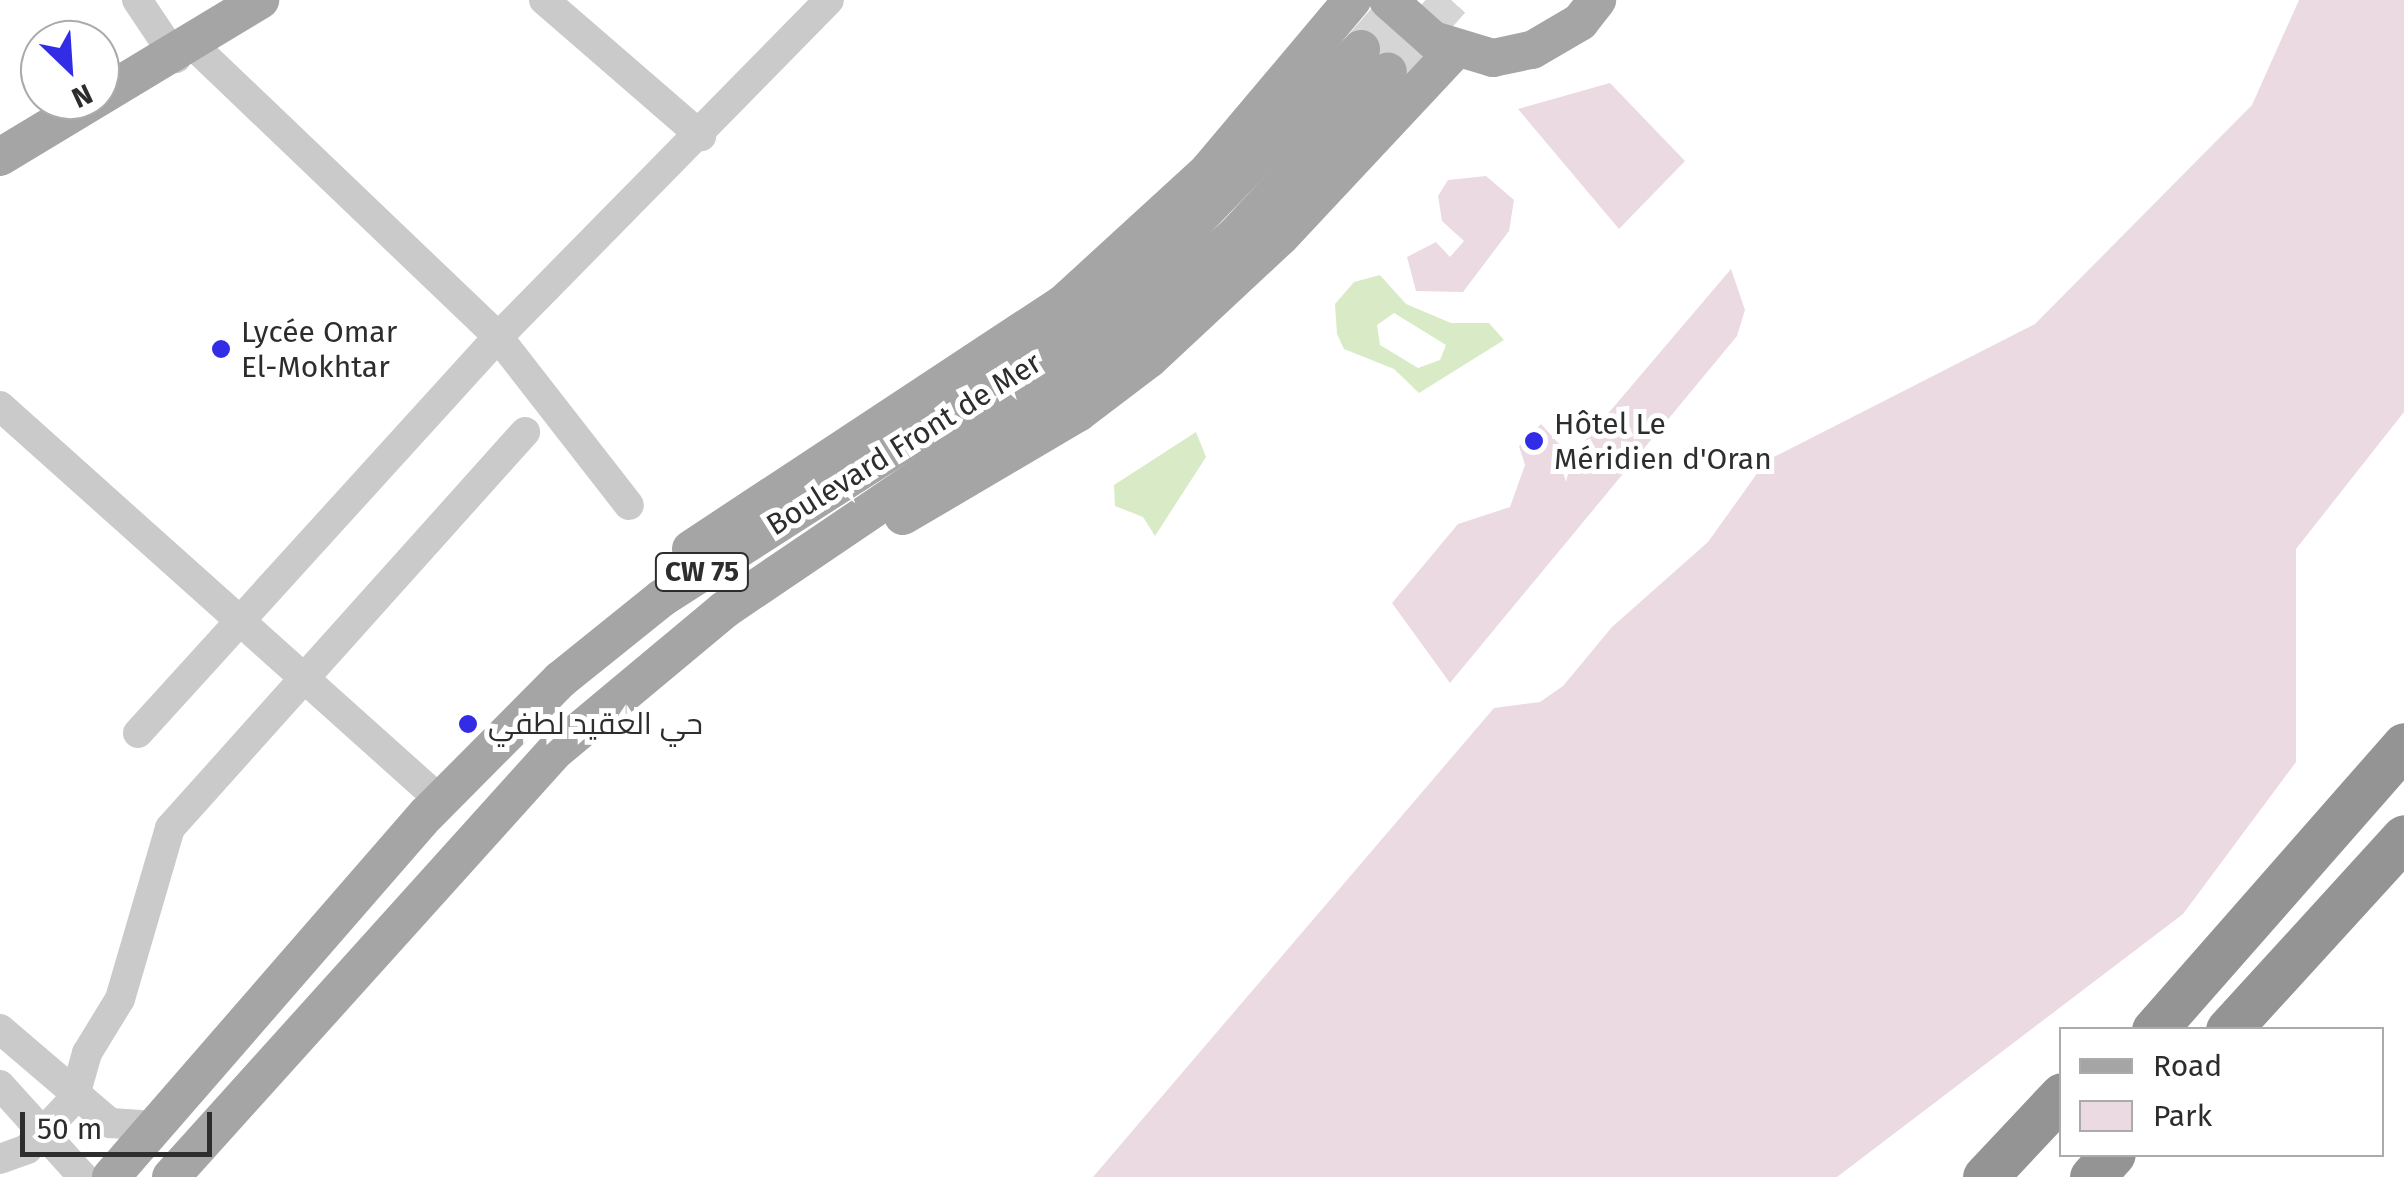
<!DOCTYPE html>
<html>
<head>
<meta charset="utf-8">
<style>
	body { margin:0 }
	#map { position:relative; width:2404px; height:1177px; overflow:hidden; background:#fff; font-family:"Fira Sans",Cairo,sans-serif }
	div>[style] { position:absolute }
	.green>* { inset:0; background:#ebdae1 }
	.water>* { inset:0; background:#d9ebc6 }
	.major-tunnel>* { height:38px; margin-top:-19px; transform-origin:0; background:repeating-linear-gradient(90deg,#d5d5d5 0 38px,transparent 0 57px) }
	.minor>* { height:30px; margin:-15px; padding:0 15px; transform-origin:15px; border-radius:15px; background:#cacaca }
	.major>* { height:38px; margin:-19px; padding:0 19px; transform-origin:19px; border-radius:19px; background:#a5a5a5 }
	.highway>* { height:45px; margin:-22.5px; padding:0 22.5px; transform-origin:22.5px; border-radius:22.5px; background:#949494 }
	.dots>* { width:28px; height:28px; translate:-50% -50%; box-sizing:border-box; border:5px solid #fff; border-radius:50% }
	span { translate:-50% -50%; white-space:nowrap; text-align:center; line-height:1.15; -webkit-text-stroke:10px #fff; paint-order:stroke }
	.shield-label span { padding:2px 8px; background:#fff; border:2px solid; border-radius:8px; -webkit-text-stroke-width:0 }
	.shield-label { font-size:28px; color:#2d2d2d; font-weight:700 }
	.poi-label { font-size:30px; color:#2d2d2d }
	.left { translate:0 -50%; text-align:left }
	.street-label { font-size:30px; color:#2d2d2d }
	.legend { position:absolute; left:2059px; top:1027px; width:325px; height:130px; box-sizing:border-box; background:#fff; border:2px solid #ababab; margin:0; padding:12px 18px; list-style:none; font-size:30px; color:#2d2d2d }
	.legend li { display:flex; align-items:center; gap:20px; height:50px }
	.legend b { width:50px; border:2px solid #ababab }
	.north { position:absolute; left:20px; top:20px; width:100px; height:100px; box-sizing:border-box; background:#fff; border:2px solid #ababab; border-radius:50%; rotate:155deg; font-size:28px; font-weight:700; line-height:40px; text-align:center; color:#2d2d2d }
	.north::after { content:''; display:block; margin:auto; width:35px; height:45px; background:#332ce7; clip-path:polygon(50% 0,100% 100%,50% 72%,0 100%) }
	.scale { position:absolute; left:20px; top:1112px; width:192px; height:45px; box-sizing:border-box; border:5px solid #2d2d2d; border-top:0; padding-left:12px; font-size:30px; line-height:35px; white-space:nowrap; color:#2d2d2d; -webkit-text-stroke:8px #fff; paint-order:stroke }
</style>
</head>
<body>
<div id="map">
	<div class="green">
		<i style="clip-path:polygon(2299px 0,2404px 0,2404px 412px,2296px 549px,2296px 762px,2183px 914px,1837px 1177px,1093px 1177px,1494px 708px,1540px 702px,1563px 686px,1612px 627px,1708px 542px,1766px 461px,2035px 324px,2252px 105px)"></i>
		<i style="clip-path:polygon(1610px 83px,1685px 161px,1619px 229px,1518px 109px)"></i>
		<i style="clip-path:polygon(1486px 176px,1514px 200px,1509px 231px,1463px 292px,1416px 291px,1407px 257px,1436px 242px,1450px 257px,1464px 241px,1442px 221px,1438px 196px,1448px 180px)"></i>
		<i style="clip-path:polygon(1731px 269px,1745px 310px,1737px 336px,1450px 683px,1392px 603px,1458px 524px,1510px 507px,1525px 465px,1519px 446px,1541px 424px,1571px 457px)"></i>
	</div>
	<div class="water">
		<i style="clip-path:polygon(evenodd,1380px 275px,1406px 304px,1451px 323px,1489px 323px,1504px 340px,1419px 393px,1394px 369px,1344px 349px,1337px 334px,1335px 304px,1354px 282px,1380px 275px,1394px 313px,1446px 345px,1440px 360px,1418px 368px,1380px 345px,1377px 325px,1394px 313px)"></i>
		<i style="clip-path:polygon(1196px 432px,1206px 457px,1155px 536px,1143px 517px,1115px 506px,1114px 485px)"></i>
	</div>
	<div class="major-tunnel">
		<i style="left:1361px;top:49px;width:65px;rotate:-48.7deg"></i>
		<i style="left:1388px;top:71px;width:95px;rotate:-48.4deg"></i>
	</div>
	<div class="minor">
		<i style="left:137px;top:0;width:70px;rotate:56.1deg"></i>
		<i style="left:544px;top:0;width:208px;rotate:40.9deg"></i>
		<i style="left:194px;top:46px;width:421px;rotate:43.7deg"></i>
		<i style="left:498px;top:337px;width:213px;rotate:52.1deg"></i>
		<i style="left:0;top:406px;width:591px;rotate:41.84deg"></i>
		<i style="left:138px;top:733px;width:535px;rotate:-47.73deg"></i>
		<i style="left:498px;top:337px;width:472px;rotate:-45.5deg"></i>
		<i style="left:0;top:1029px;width:145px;rotate:40.5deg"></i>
		<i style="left:110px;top:1123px;width:47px;rotate:3.7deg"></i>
		<i style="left:0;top:1085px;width:124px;rotate:47.9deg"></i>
		<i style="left:0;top:1159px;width:29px;rotate:-20deg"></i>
		<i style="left:27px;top:1149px;width:69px;rotate:-46.8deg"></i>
		<i style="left:74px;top:1099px;width:48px;rotate:-74.2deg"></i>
		<i style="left:87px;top:1053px;width:63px;rotate:-58.6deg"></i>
		<i style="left:120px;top:999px;width:178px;rotate:-73.7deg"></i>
		<i style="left:170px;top:828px;width:532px;rotate:-48.12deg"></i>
	</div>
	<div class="major">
		<i style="left:1388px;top:0;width:60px;rotate:41.6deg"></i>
		<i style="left:1433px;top:40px;width:63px;rotate:16.7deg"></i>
		<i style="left:1493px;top:58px;width:40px;rotate:-12deg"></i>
		<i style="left:1532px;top:50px;width:56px;rotate:-30.3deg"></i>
		<i style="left:1580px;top:22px;width:28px;rotate:-52deg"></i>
		<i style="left:0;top:157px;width:304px;rotate:-31.1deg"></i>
		<i style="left:903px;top:516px;width:203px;rotate:-30.5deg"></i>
		<i style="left:1078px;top:413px;width:89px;rotate:-37.3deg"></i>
		<i style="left:1149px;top:359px;width:180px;rotate:-43deg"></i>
		<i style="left:1281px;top:236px;width:253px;rotate:-46.9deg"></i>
		<i style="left:691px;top:549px;width:445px;rotate:-33.4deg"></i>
		<i style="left:1063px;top:304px;width:197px;rotate:-42.5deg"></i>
		<i style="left:1208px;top:171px;width:224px;rotate:-49.9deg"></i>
		<i style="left:111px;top:1177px;width:481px;rotate:-49deg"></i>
		<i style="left:427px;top:814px;width:189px;rotate:-45.2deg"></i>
		<i style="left:560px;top:680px;width:131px;rotate:-38.8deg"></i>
		<i style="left:662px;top:598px;width:530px;rotate:-32.67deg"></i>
		<i style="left:1108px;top:312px;width:365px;rotate:-46.1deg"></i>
		<i style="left:171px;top:1177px;width:574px;rotate:-47.97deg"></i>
		<i style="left:555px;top:751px;width:220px;rotate:-39.8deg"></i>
		<i style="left:724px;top:610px;width:455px;rotate:-34.1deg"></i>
		<i style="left:1101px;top:355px;width:178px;rotate:-41.6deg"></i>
		<i style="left:1234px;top:237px;width:226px;rotate:-47.1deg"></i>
	</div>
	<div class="highway">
		<i style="left:2154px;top:1030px;width:379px;rotate:-48.7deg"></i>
		<i style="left:2228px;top:1030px;width:261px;rotate:-47.6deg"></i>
		<i style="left:1985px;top:1177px;width:112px;rotate:-46.8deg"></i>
		<i style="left:2092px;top:1177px;width:31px;rotate:-48deg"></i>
	</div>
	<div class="dots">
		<i style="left:221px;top:349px;background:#332ce7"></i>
		<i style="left:1534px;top:441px;background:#332ce7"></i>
		<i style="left:468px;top:724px;background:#332ce7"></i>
	</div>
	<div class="shield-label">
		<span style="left:702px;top:572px">CW 75</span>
	</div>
	<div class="poi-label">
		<span class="left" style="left:241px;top:349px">Lycée Omar<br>El-Mokhtar</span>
		<span class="left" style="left:1554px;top:441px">Hôtel Le<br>Méridien d'Oran</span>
		<span class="left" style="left:488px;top:724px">حي العقيد لطفي</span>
	</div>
	<div class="street-label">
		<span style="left:904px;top:444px;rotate:-32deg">Boulevard Front de Mer</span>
	</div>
	<ul class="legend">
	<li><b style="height:12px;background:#a5a5a5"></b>Road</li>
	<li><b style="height:28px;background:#ebdae1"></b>Park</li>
	</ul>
	<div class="north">N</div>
	<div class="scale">50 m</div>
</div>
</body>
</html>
